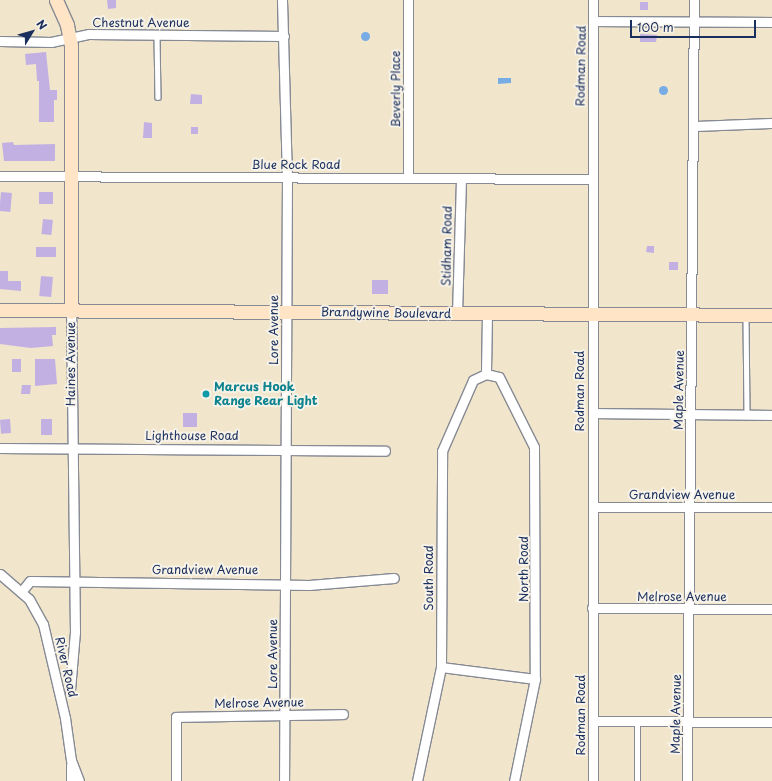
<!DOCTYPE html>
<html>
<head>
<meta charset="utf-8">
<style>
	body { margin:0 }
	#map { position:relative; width:772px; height:781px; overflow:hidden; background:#f1e5cb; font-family:"Playpen Sans",sans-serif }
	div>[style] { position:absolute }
	.water>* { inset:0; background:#77ace4 }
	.round { border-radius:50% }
	.building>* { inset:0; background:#c2b0e2; transform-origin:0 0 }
	.roads { filter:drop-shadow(1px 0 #868a94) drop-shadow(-1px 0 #868a94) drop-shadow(0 1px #868a94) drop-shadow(0 -1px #868a94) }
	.lane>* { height:4.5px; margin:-2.25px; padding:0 2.25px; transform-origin:2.25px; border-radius:2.25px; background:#fff }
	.street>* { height:9px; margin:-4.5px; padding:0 4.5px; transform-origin:4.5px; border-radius:4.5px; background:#fff }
	.secondary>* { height:13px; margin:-6.5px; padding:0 6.5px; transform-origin:6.5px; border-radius:6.5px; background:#ffe4c6 }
	.dots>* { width:11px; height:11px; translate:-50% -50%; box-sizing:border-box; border:2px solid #f7f3e8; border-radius:50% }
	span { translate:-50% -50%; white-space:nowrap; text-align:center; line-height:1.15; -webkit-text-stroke:4px #f7f3e8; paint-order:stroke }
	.street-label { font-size:12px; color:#1b2f5e }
	.culture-label { font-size:12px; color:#0d838f; font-weight:700 }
	.left { translate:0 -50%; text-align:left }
	.north { position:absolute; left:12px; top:12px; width:40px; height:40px; -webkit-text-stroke:3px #f7f3e8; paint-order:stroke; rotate:53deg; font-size:11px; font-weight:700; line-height:16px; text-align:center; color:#1b2f5e }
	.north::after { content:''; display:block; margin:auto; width:14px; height:18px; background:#1b2f5e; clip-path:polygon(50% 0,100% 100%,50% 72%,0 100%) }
	.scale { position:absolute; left:630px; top:20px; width:126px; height:18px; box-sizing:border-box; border:2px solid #1b2f5e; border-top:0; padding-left:5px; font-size:12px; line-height:14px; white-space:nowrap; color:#1b2f5e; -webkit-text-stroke:3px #f7f3e8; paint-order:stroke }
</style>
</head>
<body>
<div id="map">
	<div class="water">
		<i class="round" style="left:360.5px;top:31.5px;width:9px;height:9px"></i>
		<i style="clip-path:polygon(498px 78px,511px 78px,511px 83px,498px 84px)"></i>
		<i class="round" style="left:658.5px;top:85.5px;width:9px;height:9px"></i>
	</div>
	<div class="building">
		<i style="clip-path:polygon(107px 0,116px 0,116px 8px,108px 9px)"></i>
		<i style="left:640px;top:2px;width:8px;height:8px"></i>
		<i style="clip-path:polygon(640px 34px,657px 35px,656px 42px,640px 42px)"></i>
		<i style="clip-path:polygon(46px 52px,50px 90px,57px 90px,57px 100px,54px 100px,54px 122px,39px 122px,39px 81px,37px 81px,36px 64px,26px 65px,25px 54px)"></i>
		<i style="clip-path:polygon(191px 94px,202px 95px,202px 104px,190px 104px)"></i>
		<i style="clip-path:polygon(144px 122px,152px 123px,152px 138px,143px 138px)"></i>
		<i style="left:191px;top:127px;width:7px;height:7px"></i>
		<i style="clip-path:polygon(13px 142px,14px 145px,55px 144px,55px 161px,4px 161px,2px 143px)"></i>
		<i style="left:1px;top:192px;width:11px;height:19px;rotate:5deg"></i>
		<i style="left:39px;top:192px;width:14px;height:12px"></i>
		<i style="left:43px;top:219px;width:10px;height:15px;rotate:6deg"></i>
		<i style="clip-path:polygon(647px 246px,654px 246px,654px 253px,646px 252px)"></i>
		<i style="left:36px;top:247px;width:20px;height:10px"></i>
		<i style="left:669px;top:262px;width:9px;height:8px"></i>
		<i style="clip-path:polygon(0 271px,8px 271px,8px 281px,21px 281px,21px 291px,0 289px)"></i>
		<i style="left:41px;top:276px;width:12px;height:20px;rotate:5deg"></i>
		<i style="left:372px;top:280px;width:16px;height:14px"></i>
		<i style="clip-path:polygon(56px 327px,56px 335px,52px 335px,53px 346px,31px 348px,0 344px,0 328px)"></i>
		<i style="left:12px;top:359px;width:9px;height:13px"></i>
		<i style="clip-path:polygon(35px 359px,55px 359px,57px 384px,35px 386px)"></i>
		<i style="clip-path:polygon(22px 385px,31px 385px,30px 394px,21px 394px)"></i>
		<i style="left:183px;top:413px;width:14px;height:14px"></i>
		<i style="left:10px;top:419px;width:14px;height:10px;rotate:86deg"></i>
		<i style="left:41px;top:419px;width:11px;height:16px"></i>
	</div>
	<div class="roads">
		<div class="lane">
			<i style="left:157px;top:35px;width:62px;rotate:89.1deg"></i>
			<i style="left:746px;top:317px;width:97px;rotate:89.4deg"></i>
			<i style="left:637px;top:722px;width:59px;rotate:90deg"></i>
		</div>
		<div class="street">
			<i style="left:282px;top:0;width:177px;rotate:88.4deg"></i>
			<i style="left:287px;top:177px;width:604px;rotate:90.28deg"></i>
			<i style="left:593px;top:0;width:781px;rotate:90deg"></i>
			<i style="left:593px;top:21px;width:179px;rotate:0.3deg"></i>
			<i style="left:0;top:41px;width:51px;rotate:1.1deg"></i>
			<i style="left:51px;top:42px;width:39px;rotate:-12deg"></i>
			<i style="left:89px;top:34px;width:195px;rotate:0.6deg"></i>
			<i style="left:694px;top:126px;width:78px;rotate:-2.2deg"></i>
			<i style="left:0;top:176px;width:592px;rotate:0.29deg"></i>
			<i style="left:408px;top:177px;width:177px;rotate:-90deg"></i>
			<i style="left:457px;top:314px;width:136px;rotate:-88.3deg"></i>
			<i style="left:487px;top:314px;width:60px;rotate:91deg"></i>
			<i style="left:486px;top:374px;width:13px;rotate:13deg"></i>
			<i style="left:499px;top:377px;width:78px;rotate:63.4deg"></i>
			<i style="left:534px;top:447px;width:232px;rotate:89.8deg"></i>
			<i style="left:535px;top:679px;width:104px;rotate:101.6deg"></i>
			<i style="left:593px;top:413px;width:179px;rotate:0.6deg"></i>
			<i style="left:0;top:448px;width:385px;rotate:0.4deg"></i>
			<i style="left:593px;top:507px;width:179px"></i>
			<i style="left:0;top:574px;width:38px;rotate:41deg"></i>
			<i style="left:29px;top:599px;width:29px;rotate:61deg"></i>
			<i style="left:43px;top:624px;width:97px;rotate:76.8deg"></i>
			<i style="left:65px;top:718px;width:42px;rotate:81.9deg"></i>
			<i style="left:71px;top:760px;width:22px;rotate:69deg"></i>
			<i style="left:21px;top:592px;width:14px;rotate:-51deg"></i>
			<i style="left:30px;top:581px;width:279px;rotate:0.8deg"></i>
			<i style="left:309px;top:585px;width:85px;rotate:-4.7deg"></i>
			<i style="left:592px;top:608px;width:180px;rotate:0.3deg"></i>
			<i style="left:441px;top:667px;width:95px;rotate:7.3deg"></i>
			<i style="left:70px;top:690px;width:58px;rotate:-85.1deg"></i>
			<i style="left:75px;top:632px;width:320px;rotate:-90.7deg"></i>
			<i style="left:594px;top:721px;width:178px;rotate:0.3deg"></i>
			<i style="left:71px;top:781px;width:16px;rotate:-90deg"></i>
			<i style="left:176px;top:781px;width:64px;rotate:-90deg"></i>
			<i style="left:176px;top:717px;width:167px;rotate:-1deg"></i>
			<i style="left:417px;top:781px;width:116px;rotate:-78.1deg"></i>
			<i style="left:441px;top:667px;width:216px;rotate:-89.7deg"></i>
			<i style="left:442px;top:451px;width:77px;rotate:-66.4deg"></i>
			<i style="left:473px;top:380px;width:14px;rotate:-25deg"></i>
			<i style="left:687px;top:781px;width:781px;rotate:-89.49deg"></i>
		</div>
		<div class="secondary">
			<i style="left:56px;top:0;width:27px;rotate:66deg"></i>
			<i style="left:67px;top:25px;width:20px;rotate:79deg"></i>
			<i style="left:71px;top:45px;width:267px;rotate:90deg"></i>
			<i style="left:0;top:310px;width:772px;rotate:0.37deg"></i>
		</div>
	</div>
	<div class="dots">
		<i style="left:206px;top:394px;background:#0f9aa8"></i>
	</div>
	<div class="street-label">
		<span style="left:141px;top:23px">Chestnut Avenue</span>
		<span style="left:581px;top:66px;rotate:-89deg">Rodman Road</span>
		<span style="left:396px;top:89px;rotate:-90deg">Beverly Place</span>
		<span style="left:296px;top:165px">Blue Rock Road</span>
		<span style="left:447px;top:246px;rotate:-89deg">Stidham Road</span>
		<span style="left:386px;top:313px;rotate:1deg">Brandywine Boulevard</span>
		<span style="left:274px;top:330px;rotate:-90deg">Lore Avenue</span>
		<span style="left:71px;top:364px;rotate:-90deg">Haines Avenue</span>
		<span style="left:679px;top:390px;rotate:-89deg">Maple Avenue</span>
		<span style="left:580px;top:391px;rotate:-90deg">Rodman Road</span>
		<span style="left:192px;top:436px">Lighthouse Road</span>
		<span style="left:682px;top:495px">Grandview Avenue</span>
		<span style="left:524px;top:569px;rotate:-90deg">North Road</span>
		<span style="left:205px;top:570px">Grandview Avenue</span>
		<span style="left:429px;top:578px;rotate:-90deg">South Road</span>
		<span style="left:682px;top:597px">Melrose Avenue</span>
		<span style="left:273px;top:654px;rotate:-90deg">Lore Avenue</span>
		<span style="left:66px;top:667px;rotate:77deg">River Road</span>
		<span style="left:259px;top:703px;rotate:-1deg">Melrose Avenue</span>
		<span style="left:676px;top:714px;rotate:-89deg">Maple Avenue</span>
		<span style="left:581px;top:715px;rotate:-90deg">Rodman Road</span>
	</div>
	<div class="culture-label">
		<span class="left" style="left:214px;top:394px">Marcus Hook<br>Range Rear Light</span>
	</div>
	<div class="north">N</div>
	<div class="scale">100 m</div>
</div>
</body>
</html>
